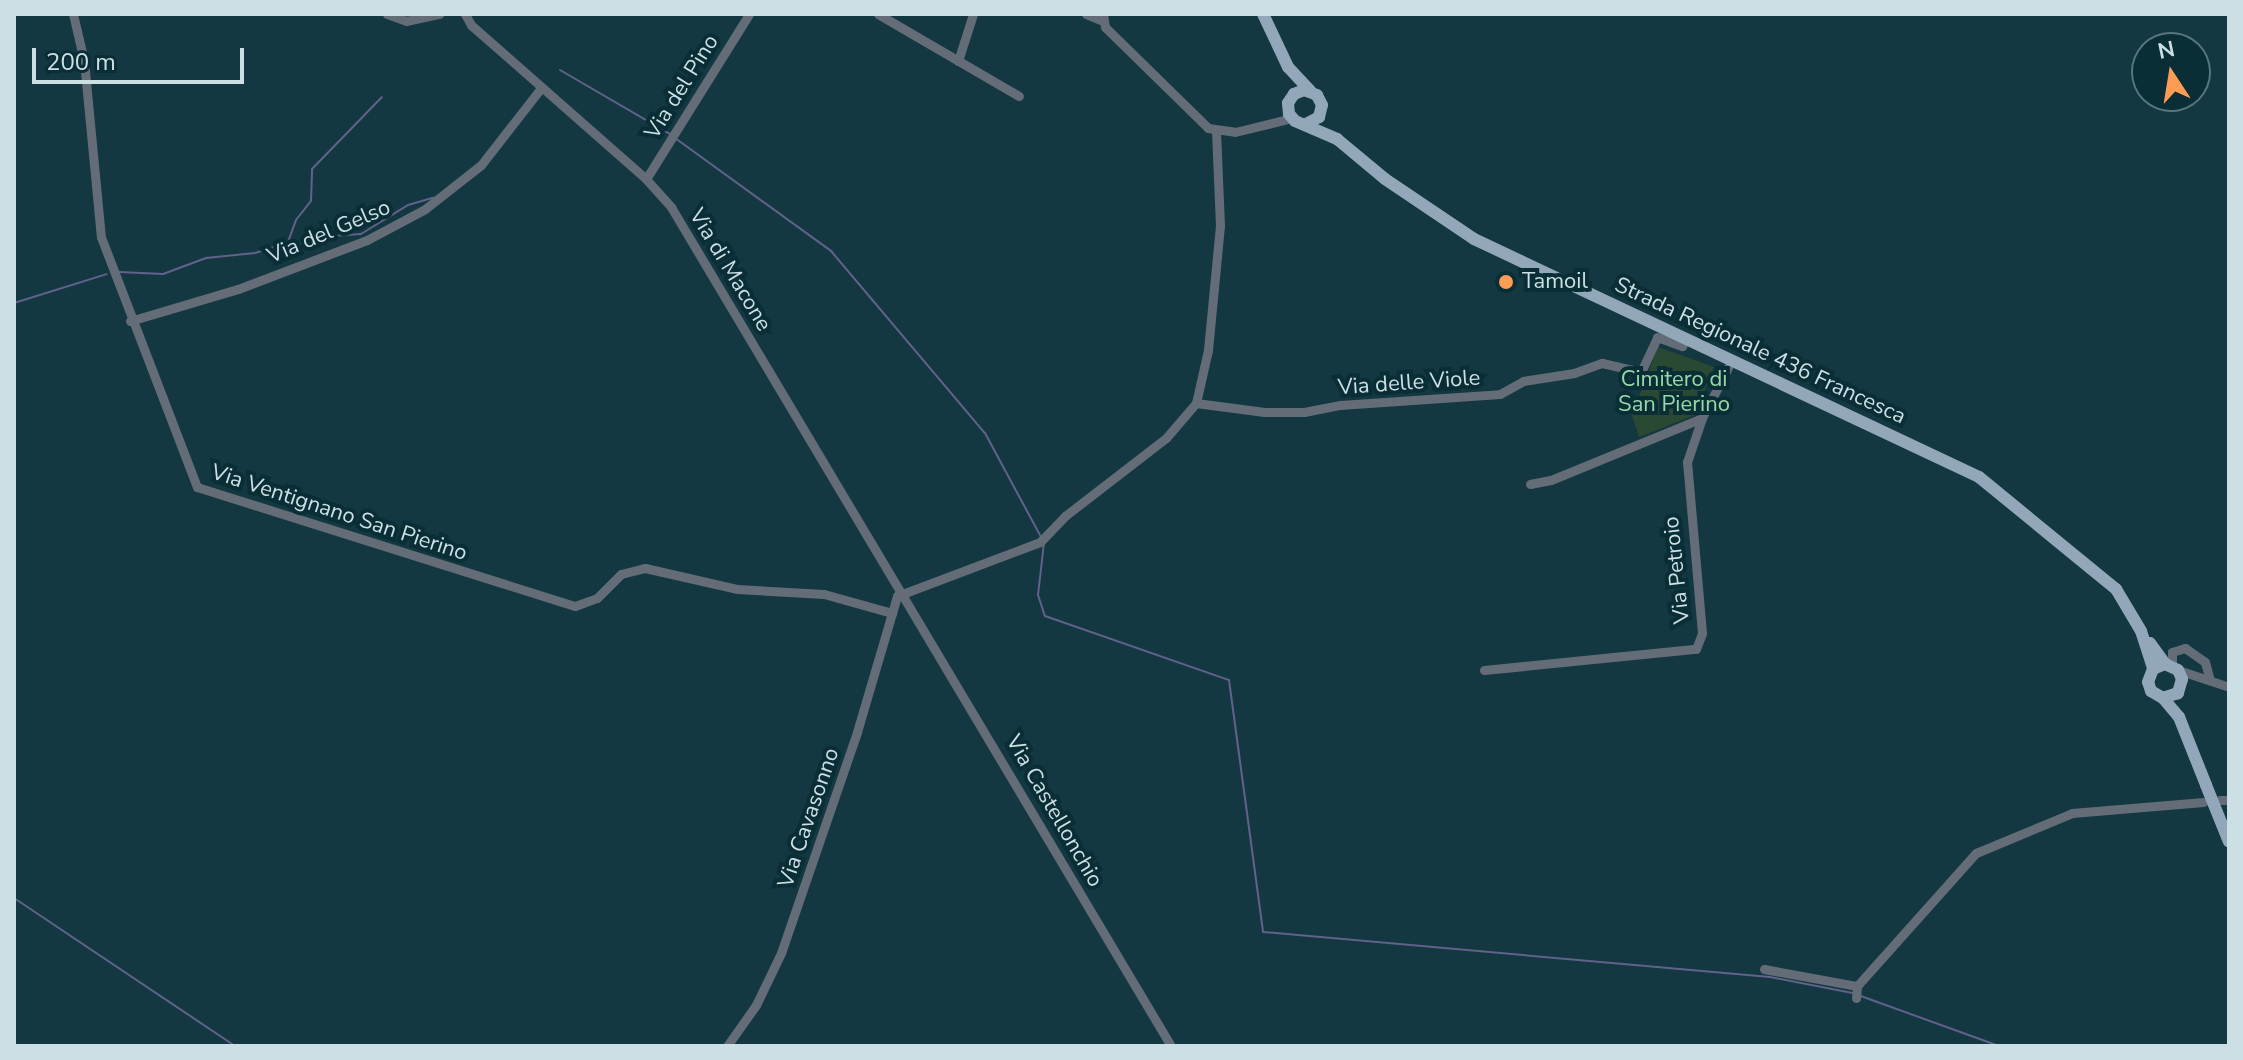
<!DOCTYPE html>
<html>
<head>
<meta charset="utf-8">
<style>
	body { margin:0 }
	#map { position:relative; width:2243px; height:1060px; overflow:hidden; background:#143841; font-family:"Nunito Sans",sans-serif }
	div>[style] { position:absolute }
	.green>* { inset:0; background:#2a4933 }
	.stream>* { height:2px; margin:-1px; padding:0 1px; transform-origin:1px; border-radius:1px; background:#60628a }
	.minor>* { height:9px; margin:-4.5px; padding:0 4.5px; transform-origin:4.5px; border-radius:4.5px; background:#646d77 }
	.major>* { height:12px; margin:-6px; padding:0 6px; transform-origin:6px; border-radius:6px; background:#93a7bb }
	.major-bridge>* { height:12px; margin:-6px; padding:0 6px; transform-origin:6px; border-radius:6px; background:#93a7bb }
	.dots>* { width:22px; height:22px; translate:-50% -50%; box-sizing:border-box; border:4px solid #092e36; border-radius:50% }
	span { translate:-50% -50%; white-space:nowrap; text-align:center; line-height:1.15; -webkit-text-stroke:8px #092e36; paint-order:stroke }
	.street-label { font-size:22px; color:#ccdfe4 }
	.poi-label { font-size:22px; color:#ccdfe4 }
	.left { translate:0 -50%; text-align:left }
	.park-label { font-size:22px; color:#97d8a8 }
	.frame { position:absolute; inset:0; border:16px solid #ccdfe4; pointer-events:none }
	.north { position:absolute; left:2131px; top:32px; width:80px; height:80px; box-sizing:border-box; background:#092e36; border:2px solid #57757c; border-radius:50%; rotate:348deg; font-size:22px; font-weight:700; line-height:32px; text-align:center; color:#ccdfe4 }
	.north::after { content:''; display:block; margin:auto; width:28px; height:36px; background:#fd9c55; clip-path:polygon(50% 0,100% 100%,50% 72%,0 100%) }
	.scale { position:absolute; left:32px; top:48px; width:212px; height:36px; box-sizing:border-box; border:4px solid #ccdfe4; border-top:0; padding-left:10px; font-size:24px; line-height:28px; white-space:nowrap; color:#ccdfe4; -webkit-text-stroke:6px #092e36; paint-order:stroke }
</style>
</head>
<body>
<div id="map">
	<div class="green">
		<i style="clip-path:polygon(1658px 347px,1714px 367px,1695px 415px,1639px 437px,1632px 415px)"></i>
	</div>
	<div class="stream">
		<i style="left:560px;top:70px;width:127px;rotate:30.2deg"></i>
		<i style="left:675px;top:138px;width:193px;rotate:35.9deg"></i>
		<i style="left:831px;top:251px;width:238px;rotate:49.8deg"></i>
		<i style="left:985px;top:433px;width:118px;rotate:61.7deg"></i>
		<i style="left:288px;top:242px;width:23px;rotate:-70deg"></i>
		<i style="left:296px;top:220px;width:24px;rotate:-52deg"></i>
		<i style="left:311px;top:201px;width:32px;rotate:-88deg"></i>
		<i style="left:312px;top:169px;width:100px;rotate:-45.8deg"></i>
		<i style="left:119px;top:272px;width:44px;rotate:2.6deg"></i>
		<i style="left:163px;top:274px;width:46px;rotate:-20.4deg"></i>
		<i style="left:206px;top:258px;width:49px;rotate:-5.8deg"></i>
		<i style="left:255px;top:253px;width:34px;rotate:-17deg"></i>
		<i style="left:288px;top:243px;width:12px;rotate:5deg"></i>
		<i style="left:300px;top:244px;width:18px;rotate:-22deg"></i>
		<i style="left:317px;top:237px;width:44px;rotate:-3.9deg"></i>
		<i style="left:361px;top:234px;width:55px;rotate:-31.7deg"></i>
		<i style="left:408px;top:205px;width:26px;rotate:-16deg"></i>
		<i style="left:14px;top:303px;width:97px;rotate:-17.3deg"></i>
		<i style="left:1044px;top:543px;width:52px;rotate:96.6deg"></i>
		<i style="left:1038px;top:595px;width:22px;rotate:72deg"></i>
		<i style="left:1045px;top:616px;width:195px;rotate:19.2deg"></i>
		<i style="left:1229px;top:680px;width:254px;rotate:82.3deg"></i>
		<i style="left:1263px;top:932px;width:509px;rotate:5.07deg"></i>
		<i style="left:1770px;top:977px;width:84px;rotate:11deg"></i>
		<i style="left:14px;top:898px;width:266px;rotate:33.8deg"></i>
		<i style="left:1858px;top:995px;width:150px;rotate:19.9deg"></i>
	</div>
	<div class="minor">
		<i style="left:73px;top:14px;width:48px;rotate:76.8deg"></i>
		<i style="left:84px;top:61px;width:177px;rotate:84.5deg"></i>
		<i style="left:101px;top:237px;width:268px;rotate:69deg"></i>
		<i style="left:197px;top:487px;width:396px;rotate:17.5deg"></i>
		<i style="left:575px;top:606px;width:23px;rotate:-20deg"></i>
		<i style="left:597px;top:598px;width:34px;rotate:-45deg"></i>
		<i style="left:621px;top:574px;width:25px;rotate:-14deg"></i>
		<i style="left:645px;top:568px;width:94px;rotate:12.9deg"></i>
		<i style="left:737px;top:589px;width:87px;rotate:3.3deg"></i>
		<i style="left:824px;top:594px;width:71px;rotate:15.6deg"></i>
		<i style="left:387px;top:14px;width:20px;rotate:20deg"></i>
		<i style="left:406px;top:21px;width:34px;rotate:-12deg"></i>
		<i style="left:465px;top:14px;width:13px;rotate:61deg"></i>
		<i style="left:471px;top:25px;width:233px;rotate:41.3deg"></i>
		<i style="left:646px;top:179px;width:38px;rotate:48deg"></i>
		<i style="left:671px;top:207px;width:977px;rotate:59.21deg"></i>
		<i style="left:878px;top:14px;width:163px;rotate:30.2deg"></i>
		<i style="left:1086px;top:14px;width:16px;rotate:22deg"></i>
		<i style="left:1103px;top:14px;width:13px;rotate:81deg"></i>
		<i style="left:1105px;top:27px;width:144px;rotate:44.4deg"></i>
		<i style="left:1208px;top:128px;width:27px;rotate:8deg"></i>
		<i style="left:1235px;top:132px;width:59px;rotate:-13.8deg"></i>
		<i style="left:958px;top:61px;width:49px;rotate:-72.3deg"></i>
		<i style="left:646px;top:179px;width:195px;rotate:-58deg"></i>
		<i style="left:130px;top:321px;width:113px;rotate:-16.5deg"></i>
		<i style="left:238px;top:289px;width:138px;rotate:-20.8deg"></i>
		<i style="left:367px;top:240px;width:66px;rotate:-28.1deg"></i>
		<i style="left:425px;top:209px;width:71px;rotate:-38.2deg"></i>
		<i style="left:481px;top:165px;width:98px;rotate:-52.1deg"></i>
		<i style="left:1196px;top:403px;width:69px;rotate:7.5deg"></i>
		<i style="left:1264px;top:412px;width:40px"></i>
		<i style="left:1304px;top:412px;width:37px;rotate:-11deg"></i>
		<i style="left:1340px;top:405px;width:160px;rotate:-3.9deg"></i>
		<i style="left:1500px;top:394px;width:26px;rotate:-29deg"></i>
		<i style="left:1523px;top:381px;width:52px;rotate:-8.9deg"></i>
		<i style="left:1574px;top:373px;width:30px;rotate:-20deg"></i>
		<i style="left:1602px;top:363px;width:40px;rotate:13deg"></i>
		<i style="left:1641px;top:372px;width:38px;rotate:-65deg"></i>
		<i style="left:1657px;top:337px;width:27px;rotate:20deg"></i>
		<i style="left:1682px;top:346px;width:9px;rotate:-63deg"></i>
		<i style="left:1530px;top:484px;width:21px;rotate:-11deg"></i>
		<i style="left:1551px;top:480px;width:163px;rotate:-22.3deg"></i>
		<i style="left:2172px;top:665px;width:13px;rotate:-90deg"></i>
		<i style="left:2172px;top:652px;width:14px;rotate:-17deg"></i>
		<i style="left:2185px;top:648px;width:24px;rotate:35deg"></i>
		<i style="left:2205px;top:662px;width:16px;rotate:75deg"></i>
		<i style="left:1484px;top:670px;width:213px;rotate:-5.7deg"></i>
		<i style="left:1696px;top:649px;width:17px;rotate:-69deg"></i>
		<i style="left:1702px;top:633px;width:172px;rotate:-95deg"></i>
		<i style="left:1687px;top:462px;width:46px;rotate:-71.2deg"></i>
		<i style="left:1702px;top:418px;width:65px;rotate:-62.7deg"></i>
		<i style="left:2178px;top:670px;width:54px;rotate:18.4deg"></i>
		<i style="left:2220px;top:800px;width:9px"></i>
		<i style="left:1764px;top:969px;width:95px;rotate:10.4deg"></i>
		<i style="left:1857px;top:986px;width:178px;rotate:-48.2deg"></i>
		<i style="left:1976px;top:853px;width:104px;rotate:-22.6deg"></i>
		<i style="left:2072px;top:813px;width:132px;rotate:-4.8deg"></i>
		<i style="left:1856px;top:998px;width:12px;rotate:-85deg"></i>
		<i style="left:727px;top:1046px;width:50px;rotate:-54.7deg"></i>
		<i style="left:756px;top:1005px;width:58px;rotate:-64.3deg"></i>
		<i style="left:781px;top:953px;width:234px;rotate:-71deg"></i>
		<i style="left:857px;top:732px;width:142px;rotate:-73.6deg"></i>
		<i style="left:897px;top:596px;width:153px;rotate:-20.7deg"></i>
		<i style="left:1040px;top:542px;width:36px;rotate:-46deg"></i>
		<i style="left:1065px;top:516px;width:128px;rotate:-37.7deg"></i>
		<i style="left:1166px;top:438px;width:46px;rotate:-49.4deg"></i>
		<i style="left:1196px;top:403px;width:54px;rotate:-77.2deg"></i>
		<i style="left:1208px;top:350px;width:125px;rotate:-84.5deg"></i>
		<i style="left:1220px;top:226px;width:96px;rotate:-92.4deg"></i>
	</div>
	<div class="major">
		<i style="left:1263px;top:14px;width:59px;rotate:64.7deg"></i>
		<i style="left:1288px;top:67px;width:33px;rotate:47deg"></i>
		<i style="left:1306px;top:124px;width:15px;rotate:-28deg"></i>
		<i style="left:1319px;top:117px;width:12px;rotate:-76deg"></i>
		<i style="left:1322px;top:105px;width:11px;rotate:-117deg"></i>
		<i style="left:1317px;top:95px;width:14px;rotate:-159deg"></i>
		<i style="left:1304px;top:90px;width:11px;rotate:158deg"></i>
		<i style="left:1294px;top:94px;width:11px;rotate:124deg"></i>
		<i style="left:1288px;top:103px;width:11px;rotate:85deg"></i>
		<i style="left:1289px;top:114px;width:9px;rotate:49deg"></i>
		<i style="left:1295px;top:121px;width:46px;rotate:23.2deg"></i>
		<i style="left:1337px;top:139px;width:62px;rotate:39.8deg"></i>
		<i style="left:1385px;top:179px;width:107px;rotate:34deg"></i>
		<i style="left:1474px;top:239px;width:558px;rotate:25.23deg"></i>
		<i style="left:1979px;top:477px;width:177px;rotate:39.3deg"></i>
		<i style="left:2116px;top:589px;width:49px;rotate:59.2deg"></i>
		<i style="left:2141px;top:631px;width:40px;rotate:72deg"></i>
		<i style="left:2150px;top:643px;width:26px;rotate:54deg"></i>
		<i style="left:2165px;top:664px;width:14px;rotate:25deg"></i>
		<i style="left:2178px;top:670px;width:10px;rotate:66deg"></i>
		<i style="left:2182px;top:679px;width:15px;rotate:106deg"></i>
		<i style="left:2178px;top:693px;width:16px;rotate:162deg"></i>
		<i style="left:2163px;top:698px;width:14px;rotate:-150deg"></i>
		<i style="left:2151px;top:691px;width:9px;rotate:-108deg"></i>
		<i style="left:2148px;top:682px;width:14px;rotate:-69deg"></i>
		<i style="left:2153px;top:669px;width:13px;rotate:-23deg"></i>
		<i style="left:2163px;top:698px;width:25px;rotate:50deg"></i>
		<i style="left:2179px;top:717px;width:73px;rotate:68.3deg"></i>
	</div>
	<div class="major-bridge">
		<i style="left:2206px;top:785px;width:61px;rotate:68deg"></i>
	</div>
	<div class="dots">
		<i style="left:1506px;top:282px;background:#fd9c55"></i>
	</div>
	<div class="street-label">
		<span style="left:682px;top:87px;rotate:-58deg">Via del Pino</span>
		<span style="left:329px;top:232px;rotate:-23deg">Via del Gelso</span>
		<span style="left:730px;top:270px;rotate:59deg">Via di Macone</span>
		<span style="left:1760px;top:351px;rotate:25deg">Strada Regionale 436 Francesca</span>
		<span style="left:1409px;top:383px;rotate:-4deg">Via delle Viole</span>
		<span style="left:339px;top:513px;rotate:18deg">Via Ventignano San Pierino</span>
		<span style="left:1677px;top:570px;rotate:-96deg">Via Petroio</span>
		<span style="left:1054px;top:811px;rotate:60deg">Via Castellonchio</span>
		<span style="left:809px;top:818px;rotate:-71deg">Via Cavasonno</span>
	</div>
	<div class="poi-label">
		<span class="left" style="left:1522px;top:282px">Tamoil</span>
	</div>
	<div class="park-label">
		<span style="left:1674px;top:392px">Cimitero di<br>San Pierino</span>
	</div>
	<div class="frame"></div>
	<div class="north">N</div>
	<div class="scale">200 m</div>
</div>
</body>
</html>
